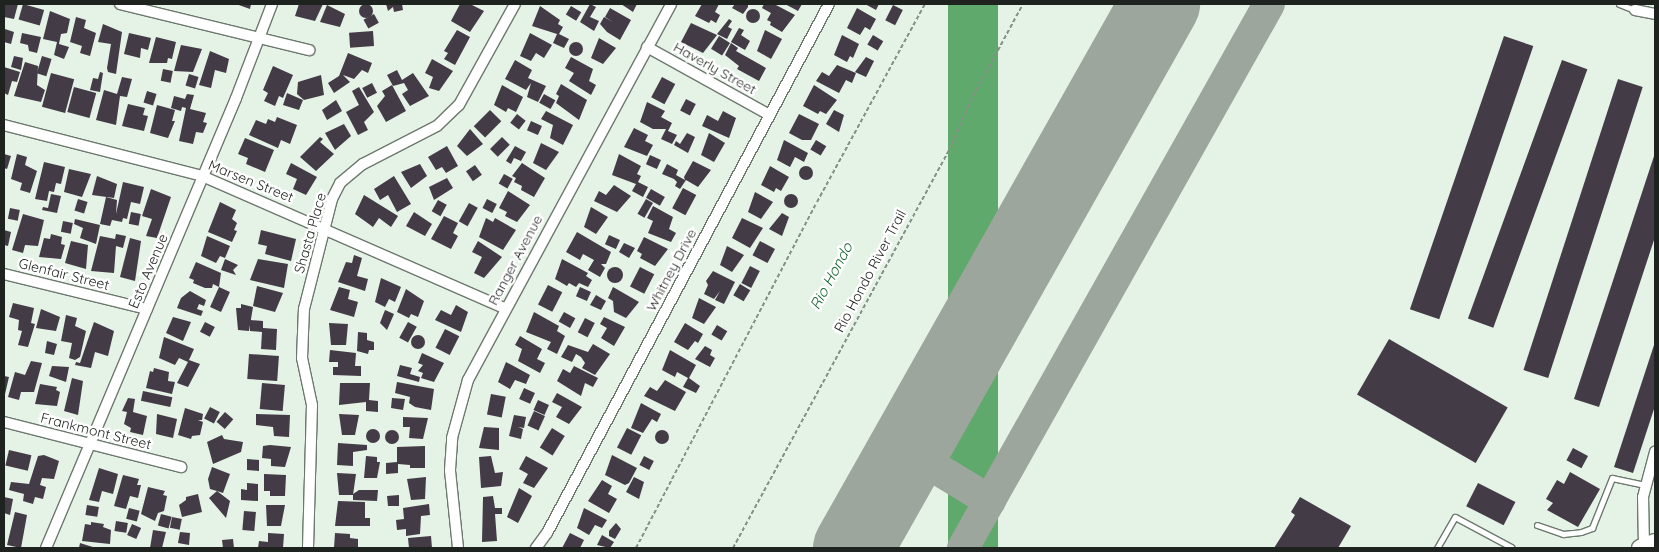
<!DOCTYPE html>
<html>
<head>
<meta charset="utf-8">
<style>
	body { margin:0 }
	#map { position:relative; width:1659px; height:552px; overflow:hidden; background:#e5f2e6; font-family:Quicksand,sans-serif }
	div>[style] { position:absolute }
	.water>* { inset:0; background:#5ea96b; transform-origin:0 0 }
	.taxiway>* { height:32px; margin:-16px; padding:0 16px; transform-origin:16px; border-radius:16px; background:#9ca69c }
	.runway>* { height:80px; margin:-40px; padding:0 40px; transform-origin:40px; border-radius:40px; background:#9ca69c }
	.building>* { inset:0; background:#433b46; transform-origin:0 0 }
	.round { border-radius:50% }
	.path>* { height:2px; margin-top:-1px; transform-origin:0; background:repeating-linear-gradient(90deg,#868f87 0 4px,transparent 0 6.5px) }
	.roads { filter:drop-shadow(1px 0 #6d786e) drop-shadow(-1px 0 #6d786e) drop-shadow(0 1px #6d786e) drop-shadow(0 -1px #6d786e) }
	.service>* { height:5px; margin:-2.5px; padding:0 2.5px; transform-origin:2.5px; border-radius:2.5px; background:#fff }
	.minor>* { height:10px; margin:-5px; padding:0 5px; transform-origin:5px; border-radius:5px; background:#fff }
	.primary>* { height:16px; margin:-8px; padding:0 8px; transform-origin:8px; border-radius:8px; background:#fff }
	span { translate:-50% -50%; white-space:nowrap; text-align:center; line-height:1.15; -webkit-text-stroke:5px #fff; paint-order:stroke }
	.street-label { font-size:14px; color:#1e231f }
	.water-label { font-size:15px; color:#15672c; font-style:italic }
	.frame { position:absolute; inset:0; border:5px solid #1e231f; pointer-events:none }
</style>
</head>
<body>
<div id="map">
	<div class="water">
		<i style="left:948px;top:4px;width:50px;height:616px"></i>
	</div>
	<div class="taxiway">
		<i style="left:908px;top:451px;width:96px;rotate:31.4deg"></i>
		<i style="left:963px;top:548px;width:624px;rotate:-60.64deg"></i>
	</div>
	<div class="runway">
		<i style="left:853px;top:548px;width:625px;rotate:-60.56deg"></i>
	</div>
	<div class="building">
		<i style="clip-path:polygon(4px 4px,18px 4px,14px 19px,4px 17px)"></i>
		<i style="left:23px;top:4px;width:22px;height:16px;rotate:16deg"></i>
		<i style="clip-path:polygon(236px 4px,251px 4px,250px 9px)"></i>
		<i style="clip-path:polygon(299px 4px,323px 4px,315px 21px,295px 16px)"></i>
		<i style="clip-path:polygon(386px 4px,402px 4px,403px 10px,394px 12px,393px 7px,388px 11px)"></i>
		<i style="clip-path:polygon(460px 4px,470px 4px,484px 11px,470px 32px,451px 21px)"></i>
		<i style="clip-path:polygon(590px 4px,596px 7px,590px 17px,599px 21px,594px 31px,580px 22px)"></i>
		<i style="clip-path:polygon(621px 4px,637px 4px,633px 12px)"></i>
		<i style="clip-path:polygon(702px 4px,719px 4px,715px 12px,720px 15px,716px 23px,711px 20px,709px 23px,695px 16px)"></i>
		<i style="clip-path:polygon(735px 4px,748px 4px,748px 7px,743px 14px,732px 8px)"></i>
		<i style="clip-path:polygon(764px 4px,774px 4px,795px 15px,782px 32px,770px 25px,771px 22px,767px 20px,771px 13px,762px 8px)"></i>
		<i style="clip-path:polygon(785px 4px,802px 4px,798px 11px)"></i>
		<i style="clip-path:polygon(865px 4px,879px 4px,876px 10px)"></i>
		<i class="round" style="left:359px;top:4px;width:14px;height:14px"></i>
		<i style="clip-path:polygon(327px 5px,345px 14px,340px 27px,320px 22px)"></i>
		<i style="left:893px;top:5px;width:11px;height:17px;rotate:27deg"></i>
		<i style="clip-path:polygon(540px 6px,560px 20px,558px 24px,563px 27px,559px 34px,569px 39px,564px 48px,553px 43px,557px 34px,532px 26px)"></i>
		<i style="left:571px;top:6px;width:12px;height:10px;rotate:31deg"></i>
		<i style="clip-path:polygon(610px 8px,631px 20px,620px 40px,607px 32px,600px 24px,604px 17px,613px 22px,605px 17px)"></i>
		<i style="clip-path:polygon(857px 8px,876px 19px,870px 30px,865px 27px,860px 35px,847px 28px)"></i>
		<i class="round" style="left:746px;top:9px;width:14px;height:14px"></i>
		<i style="clip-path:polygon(50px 11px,70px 19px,67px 33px,61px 34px,59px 44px,69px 47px,64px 59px,54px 55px,57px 42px,43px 39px)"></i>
		<i style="left:374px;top:14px;width:10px;height:12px;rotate:61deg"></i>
		<i style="clip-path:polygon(76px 17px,86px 20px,84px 28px,96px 33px,90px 56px,80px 53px,82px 46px,70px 42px)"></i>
		<i style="clip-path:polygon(729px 19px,732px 21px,728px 27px,732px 29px,727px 39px,717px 34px)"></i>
		<i style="clip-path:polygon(691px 23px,717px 35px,703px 53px,681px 42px)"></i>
		<i style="clip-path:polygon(103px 24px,122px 32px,116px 74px,108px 72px,107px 68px,111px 44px,98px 42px)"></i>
		<i style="clip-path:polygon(739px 28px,744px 30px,741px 35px,750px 41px,745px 50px,731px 42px)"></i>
		<i style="clip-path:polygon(5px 29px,14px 32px,11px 44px,4px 42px)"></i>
		<i style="clip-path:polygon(457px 30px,470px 37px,455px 65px,444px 59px,448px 53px,444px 51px)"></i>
		<i style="clip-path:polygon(765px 30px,782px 39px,771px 59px,757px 51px)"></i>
		<i style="left:373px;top:31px;width:15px;height:24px;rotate:86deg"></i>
		<i style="clip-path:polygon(22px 33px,41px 37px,37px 53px,29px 51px,28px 45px,20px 43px)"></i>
		<i style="clip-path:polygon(129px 33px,151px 38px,148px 50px,141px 48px,140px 58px,124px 54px)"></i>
		<i style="clip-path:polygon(530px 33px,552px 45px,544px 58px,536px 53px,531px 61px,520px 56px)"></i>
		<i style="clip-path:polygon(842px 35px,859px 44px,853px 58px,850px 56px,847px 62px,834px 55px)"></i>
		<i style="left:873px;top:35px;width:12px;height:11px;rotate:31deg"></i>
		<i style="left:719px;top:36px;width:13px;height:15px;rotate:32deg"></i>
		<i style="left:1504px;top:36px;width:31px;height:289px;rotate:19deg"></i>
		<i style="clip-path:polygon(156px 37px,176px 42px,172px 59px,168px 58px,167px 63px,149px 63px)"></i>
		<i style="clip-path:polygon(599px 38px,616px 48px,603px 64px,591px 58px)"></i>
		<i class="round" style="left:569px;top:42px;width:14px;height:14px"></i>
		<i style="clip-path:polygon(731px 43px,738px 48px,736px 51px,766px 68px,759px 81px,737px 69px,739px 66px,725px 55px)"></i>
		<i style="clip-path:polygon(181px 45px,202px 49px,193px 72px,174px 71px)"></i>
		<i style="clip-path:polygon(210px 51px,229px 59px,226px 73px,215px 70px,211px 88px,199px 85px)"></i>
		<i style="clip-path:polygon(24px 52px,21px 70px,11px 67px,14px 56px,23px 58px)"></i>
		<i style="clip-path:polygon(348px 53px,372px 63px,368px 73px,362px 70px,354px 79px,343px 75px,350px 82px,334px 93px,328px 83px,339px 76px)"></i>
		<i style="left:42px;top:56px;width:10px;height:18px;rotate:17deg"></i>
		<i style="clip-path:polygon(571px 57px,593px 69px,589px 81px,596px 85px,591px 95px,569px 81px,574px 73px,565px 68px)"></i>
		<i style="clip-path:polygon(866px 57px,874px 61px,866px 77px,855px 72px)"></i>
		<i style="clip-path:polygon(432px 59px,453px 71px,439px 91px,429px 88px,433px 77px,425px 73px)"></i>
		<i style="clip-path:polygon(515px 60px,532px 70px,528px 78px,546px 86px,538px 102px,527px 97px,531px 83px,526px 90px,505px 79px)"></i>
		<i style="left:1562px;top:60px;width:27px;height:275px;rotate:20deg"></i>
		<i style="clip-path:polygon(25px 62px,38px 66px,37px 85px,45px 90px,41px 102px,14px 96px)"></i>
		<i style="clip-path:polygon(837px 65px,856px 73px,852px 83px,846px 80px,839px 93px,816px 81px,822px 72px,829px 76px)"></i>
		<i style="clip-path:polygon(273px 66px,293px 75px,283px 98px,279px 96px,275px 106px,264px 101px,268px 93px,263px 90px)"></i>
		<i style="clip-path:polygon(4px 67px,20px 72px,17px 82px,12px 81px,8px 95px,4px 93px)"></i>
		<i style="left:163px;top:69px;width:10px;height:12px;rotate:11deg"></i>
		<i style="clip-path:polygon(397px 70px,402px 80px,413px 73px,429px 96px,410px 106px,402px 94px,408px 90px,404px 83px,393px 86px,387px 75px)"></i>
		<i style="clip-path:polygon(100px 72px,103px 73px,100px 92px,90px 90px,93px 78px,98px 79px)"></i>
		<i style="left:51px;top:73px;width:24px;height:35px;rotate:15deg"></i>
		<i style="left:189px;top:74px;width:10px;height:12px;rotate:17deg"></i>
		<i style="clip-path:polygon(321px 75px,324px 95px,304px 100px,297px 94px,298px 82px)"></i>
		<i style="clip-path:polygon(122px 77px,132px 79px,127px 97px,120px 96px,116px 125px,96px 120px,104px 90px,117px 94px)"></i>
		<i style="left:662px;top:77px;width:15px;height:23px;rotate:28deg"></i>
		<i style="left:1618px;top:79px;width:26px;height:306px;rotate:18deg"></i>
		<i style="left:372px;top:83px;width:11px;height:11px;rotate:63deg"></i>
		<i style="clip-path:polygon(561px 84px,587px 100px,579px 120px,556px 103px,559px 96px,556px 94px)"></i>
		<i style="clip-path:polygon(392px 85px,406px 111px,386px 122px,377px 106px,385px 96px,382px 91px)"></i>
		<i style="clip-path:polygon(502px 85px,523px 97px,516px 112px,508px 108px,506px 112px,494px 105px)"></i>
		<i style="clip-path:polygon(814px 85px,837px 100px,826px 114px,820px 111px,818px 114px,803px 106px)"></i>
		<i style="left:74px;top:87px;width:23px;height:26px;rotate:15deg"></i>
		<i style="clip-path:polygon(359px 87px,374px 112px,364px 122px,368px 130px,358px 135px,346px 112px,359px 105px,352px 91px)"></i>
		<i style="left:147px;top:91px;width:10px;height:12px;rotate:17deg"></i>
		<i style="clip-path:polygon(287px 93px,303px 100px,299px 110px,283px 105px)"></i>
		<i style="clip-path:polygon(187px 94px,194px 95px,190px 109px,206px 113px,203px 122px,207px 123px,203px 133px,196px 132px,193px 144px,179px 141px,186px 108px,182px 107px,181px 111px,171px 108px,174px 96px,185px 99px)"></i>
		<i style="left:544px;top:94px;width:13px;height:10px;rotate:29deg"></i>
		<i style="left:686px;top:99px;width:11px;height:13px;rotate:27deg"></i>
		<i style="clip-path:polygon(336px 100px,342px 111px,327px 120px,322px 110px)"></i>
		<i style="clip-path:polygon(647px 102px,665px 111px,661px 117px,672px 123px,668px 131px,677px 135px,672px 144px,661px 139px,666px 129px,653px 129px,640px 122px)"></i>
		<i style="clip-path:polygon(128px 104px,145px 108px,143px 115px,148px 116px,144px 131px,122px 126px)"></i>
		<i style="clip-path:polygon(157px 105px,175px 110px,172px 121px,175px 121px,168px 138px,150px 133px)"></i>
		<i style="left:490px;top:110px;width:16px;height:23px;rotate:45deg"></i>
		<i style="clip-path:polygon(834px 110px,844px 115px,839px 132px,826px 124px)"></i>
		<i style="clip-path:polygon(546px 111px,573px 125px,563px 145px,550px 138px,553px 125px,541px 119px)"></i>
		<i style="clip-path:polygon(723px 111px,736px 118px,729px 138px,702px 126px,707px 115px,718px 121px)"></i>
		<i style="left:517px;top:114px;width:11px;height:11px;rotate:38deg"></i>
		<i style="clip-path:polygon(799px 114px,819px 124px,811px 140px,802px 140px,789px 133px)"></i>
		<i style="clip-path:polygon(277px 117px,297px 125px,290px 144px,281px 140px,278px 148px,249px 135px,256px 120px,266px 124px,268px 119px,275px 122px)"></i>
		<i style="left:531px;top:121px;width:12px;height:10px;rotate:24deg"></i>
		<i style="clip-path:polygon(344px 124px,351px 136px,335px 150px,325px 133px)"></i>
		<i style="clip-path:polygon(634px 128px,648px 135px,645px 141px,653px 145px,647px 156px,624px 147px)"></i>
		<i style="clip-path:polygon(470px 129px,483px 144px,467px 156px,457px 146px)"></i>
		<i style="clip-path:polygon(687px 133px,695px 137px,688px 153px,674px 145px,676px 141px,680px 144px)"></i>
		<i style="clip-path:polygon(709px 133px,725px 143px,714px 162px,701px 155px)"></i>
		<i style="clip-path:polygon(320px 137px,323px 139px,320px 142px,334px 154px,316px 171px,300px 157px)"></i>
		<i style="left:502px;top:137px;width:11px;height:17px;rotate:45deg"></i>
		<i style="clip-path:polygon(245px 138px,274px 150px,265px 172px,246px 164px,248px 158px,238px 154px)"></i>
		<i style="clip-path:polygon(784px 140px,808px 153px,804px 162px,795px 157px,790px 167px,777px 160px)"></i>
		<i style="left:816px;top:140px;width:12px;height:11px;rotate:31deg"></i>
		<i style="clip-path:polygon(541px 143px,559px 152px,546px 170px,533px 163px)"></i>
		<i style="clip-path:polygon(447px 146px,458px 166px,446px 173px,442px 167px,436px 170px,428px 157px)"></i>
		<i style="clip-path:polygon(515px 146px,526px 152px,521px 161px,514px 158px,511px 164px,506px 161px)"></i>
		<i style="clip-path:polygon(1655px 153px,1655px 237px,1599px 407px,1574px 399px)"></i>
		<i style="clip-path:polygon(4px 154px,11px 156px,7px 169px,4px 168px)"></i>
		<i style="clip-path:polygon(17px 154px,27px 157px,25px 165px,37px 171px,30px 193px,20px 190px,22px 183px,11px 179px)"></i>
		<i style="clip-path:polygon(619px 154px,641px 166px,637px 174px,641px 176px,638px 182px,648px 187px,643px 197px,632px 191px,636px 184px,612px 175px)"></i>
		<i style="left:650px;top:155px;width:12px;height:10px;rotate:24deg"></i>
		<i style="clip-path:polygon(693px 161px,711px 170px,698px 187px,686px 180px,680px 189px,675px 186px,677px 182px,674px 179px,662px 174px,667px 164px,678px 170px,676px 175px,685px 180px,684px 177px)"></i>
		<i style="clip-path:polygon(44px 162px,65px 167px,61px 184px,56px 183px,54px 192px,49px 191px,47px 201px,35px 199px)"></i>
		<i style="clip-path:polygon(291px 163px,317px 177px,306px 195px,293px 189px,297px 179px,286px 174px)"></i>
		<i style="clip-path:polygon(522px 163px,545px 178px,534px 197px,521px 190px,522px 186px,514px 182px,516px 178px,512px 176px)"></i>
		<i style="clip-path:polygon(420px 164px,427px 176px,411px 188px,401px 172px)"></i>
		<i style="left:475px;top:165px;width:12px;height:11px;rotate:55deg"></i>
		<i class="round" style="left:799px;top:166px;width:14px;height:14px"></i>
		<i style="clip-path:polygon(770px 166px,789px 177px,781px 191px,776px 188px,774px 192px,761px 185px)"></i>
		<i style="clip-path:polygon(69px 169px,91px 174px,82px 197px,64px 192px)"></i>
		<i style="left:504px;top:174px;width:10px;height:11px;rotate:29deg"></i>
		<i style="clip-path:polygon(97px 176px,117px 184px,114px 198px,92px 195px)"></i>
		<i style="clip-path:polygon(394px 176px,411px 204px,397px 212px,388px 195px,380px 200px,374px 189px)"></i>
		<i style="clip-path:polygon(447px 178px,453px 188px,434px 200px,429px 187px)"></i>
		<i style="clip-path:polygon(123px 182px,144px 187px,140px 204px,131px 202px,127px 219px,123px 218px,122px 222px,112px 220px,110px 226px,100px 224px,106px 197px,117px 200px,116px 214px)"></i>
		<i style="clip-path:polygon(614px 185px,631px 196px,617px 212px,594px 201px,599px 191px,606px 195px)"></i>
		<i style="left:683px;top:188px;width:15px;height:23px;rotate:28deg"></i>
		<i style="clip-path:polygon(151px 189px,171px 197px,157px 238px,146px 236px,152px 219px,142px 216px)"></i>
		<i style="left:651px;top:189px;width:16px;height:10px;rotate:30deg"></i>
		<i style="clip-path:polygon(508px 191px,530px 205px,517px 222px,505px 216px,507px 212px,499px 208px)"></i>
		<i style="clip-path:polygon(755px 192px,773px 202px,761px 219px,748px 212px)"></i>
		<i class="round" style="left:784px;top:194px;width:14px;height:14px"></i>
		<i style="clip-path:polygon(51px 194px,61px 196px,57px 213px,42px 210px,43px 207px,48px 208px)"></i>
		<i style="clip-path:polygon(364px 195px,398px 216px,391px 227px,379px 218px,373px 227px,355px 214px)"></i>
		<i style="left:78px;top:199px;width:10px;height:12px;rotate:17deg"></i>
		<i style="left:487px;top:199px;width:11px;height:10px;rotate:27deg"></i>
		<i style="left:646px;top:199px;width:8px;height:17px;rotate:30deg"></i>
		<i style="left:438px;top:200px;width:10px;height:13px;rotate:29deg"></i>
		<i style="clip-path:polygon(220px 202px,236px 210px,232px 219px,237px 223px,234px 230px,237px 231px,232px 242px,208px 232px)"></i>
		<i style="left:469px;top:203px;width:10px;height:21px;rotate:29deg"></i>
		<i style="clip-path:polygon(653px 206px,673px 217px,669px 229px,676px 233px,671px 242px,648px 233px,653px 221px,647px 218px)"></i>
		<i style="clip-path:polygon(591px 207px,608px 217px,596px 234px,584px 227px)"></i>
		<i style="left:10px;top:208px;width:10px;height:11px;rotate:11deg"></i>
		<i style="left:131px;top:212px;width:10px;height:12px;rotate:11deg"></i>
		<i style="clip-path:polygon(414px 212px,432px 224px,425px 236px,406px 226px)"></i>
		<i style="clip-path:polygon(782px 213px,789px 217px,782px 236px,769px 229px)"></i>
		<i style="clip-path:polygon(23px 214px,44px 220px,38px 246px,25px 245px,23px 253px,12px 250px)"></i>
		<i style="clip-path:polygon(444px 216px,458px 223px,453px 233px,458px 236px,451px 249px,431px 239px)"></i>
		<i style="clip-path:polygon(486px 218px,493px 222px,495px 218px,516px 230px,503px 250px,479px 237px)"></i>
		<i style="clip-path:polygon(742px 218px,763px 228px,750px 248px,732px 238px)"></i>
		<i style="clip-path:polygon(75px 219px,100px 225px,96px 244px,80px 238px,83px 228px,74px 224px)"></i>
		<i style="left:63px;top:221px;width:10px;height:11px;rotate:11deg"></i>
		<i style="clip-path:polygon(4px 230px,11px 232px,8px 246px,4px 245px)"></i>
		<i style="clip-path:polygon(261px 230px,296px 239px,291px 261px,265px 254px,267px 246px,258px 244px)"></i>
		<i style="clip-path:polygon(577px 232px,611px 252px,606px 264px,601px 264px,605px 268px,600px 277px,588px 270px,594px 260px,583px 254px,580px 260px,566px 252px)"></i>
		<i style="clip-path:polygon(51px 234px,62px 237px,61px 244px,65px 245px,61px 259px,39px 257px,44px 238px,50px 239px)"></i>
		<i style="clip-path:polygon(116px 234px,126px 236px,123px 248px,116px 246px,114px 273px,91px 271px,100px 236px,115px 239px)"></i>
		<i style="left:609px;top:235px;width:12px;height:10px;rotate:24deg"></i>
		<i style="clip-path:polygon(207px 236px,230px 246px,225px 258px,220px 256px,216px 263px,201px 256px)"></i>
		<i style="clip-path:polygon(644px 237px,668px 249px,655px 266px,640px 258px,642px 254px,637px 251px)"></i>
		<i style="clip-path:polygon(130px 238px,141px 241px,135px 281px,120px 277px)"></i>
		<i style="clip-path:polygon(71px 241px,88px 245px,86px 269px,65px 263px)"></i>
		<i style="clip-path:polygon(478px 241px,502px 257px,484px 278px,474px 273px,482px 257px,472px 252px)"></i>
		<i style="left:760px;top:241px;width:17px;height:16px;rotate:28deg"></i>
		<i style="clip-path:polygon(624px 243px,635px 248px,629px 258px,619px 252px)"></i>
		<i style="clip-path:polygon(727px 246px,744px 255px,732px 272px,720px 265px)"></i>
		<i style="clip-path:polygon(354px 255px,362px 258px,357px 276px,368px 279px,365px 291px,338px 282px,346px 262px,352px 263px)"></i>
		<i style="clip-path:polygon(225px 259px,238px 265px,233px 270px,236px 275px,221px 270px)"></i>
		<i style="clip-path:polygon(258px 259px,288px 264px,284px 288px,250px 280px)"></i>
		<i style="clip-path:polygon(562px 259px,588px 273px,586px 276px,592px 280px,588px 287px,579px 283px,576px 287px,569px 283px,567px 286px,555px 279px)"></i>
		<i style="clip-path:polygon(196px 262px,221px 273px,219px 287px,213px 284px,212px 288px,205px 288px,193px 283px,194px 280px,189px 278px)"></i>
		<i style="left:750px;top:266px;width:11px;height:19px;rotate:27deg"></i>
		<i style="left:640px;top:267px;width:16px;height:22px;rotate:27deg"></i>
		<i class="round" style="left:607px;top:267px;width:16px;height:16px"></i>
		<i style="clip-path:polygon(713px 271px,735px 282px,724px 304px,715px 300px,720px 291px,714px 299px,704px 294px,708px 285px,706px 281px)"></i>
		<i style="clip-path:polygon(381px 278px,401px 287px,395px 302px,389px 299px,385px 307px,375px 302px)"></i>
		<i style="left:740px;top:284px;width:12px;height:13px;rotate:31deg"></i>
		<i style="left:548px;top:285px;width:16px;height:22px;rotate:27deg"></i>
		<i style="clip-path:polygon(257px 286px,283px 293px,275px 312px,253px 306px)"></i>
		<i style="left:219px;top:287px;width:12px;height:22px;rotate:24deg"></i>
		<i style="clip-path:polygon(339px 287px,350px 290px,348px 299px,358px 302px,354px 317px,330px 310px)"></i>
		<i style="left:580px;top:287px;width:12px;height:10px;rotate:24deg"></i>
		<i style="clip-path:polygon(613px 287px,639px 302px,626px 318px,614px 312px,613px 301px,608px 298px)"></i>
		<i style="clip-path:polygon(406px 289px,424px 301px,418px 317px,411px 314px,409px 318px,397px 312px)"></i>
		<i style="clip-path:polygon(190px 291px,206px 300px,204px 306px,199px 304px,197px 309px,203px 311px,201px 316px,177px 308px,181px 298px)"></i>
		<i style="clip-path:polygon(596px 295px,606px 301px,601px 310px,590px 305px)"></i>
		<i style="clip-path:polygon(699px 298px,716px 307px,704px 324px,692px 318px)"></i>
		<i style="clip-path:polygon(13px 303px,34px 308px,31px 323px,35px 324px,28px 347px,18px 345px,22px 331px,18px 330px,19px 320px,9px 317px)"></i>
		<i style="clip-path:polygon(241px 304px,253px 307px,249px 331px,238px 330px,236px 308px,241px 308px)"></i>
		<i style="clip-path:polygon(456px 305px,468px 312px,461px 332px,435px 320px,441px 310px,451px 315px)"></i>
		<i style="clip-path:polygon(41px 309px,60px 317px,56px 331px,36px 328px)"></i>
		<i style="clip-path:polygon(385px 310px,394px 314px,387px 330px,380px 323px)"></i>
		<i style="clip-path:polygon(534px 312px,559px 326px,557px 331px,565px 336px,557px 354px,547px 349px,551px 342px,526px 332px)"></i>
		<i style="left:564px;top:312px;width:13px;height:11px;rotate:29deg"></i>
		<i style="clip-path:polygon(66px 315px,77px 318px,75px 326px,86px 331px,80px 357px,75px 360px,69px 358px,72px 343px,61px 341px)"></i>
		<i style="clip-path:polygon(173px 317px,191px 322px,183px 341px,166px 333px)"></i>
		<i style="clip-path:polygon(604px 317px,625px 327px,614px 346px,601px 338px,607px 328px,600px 324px)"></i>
		<i style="left:585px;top:318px;width:11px;height:16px;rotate:27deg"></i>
		<i style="clip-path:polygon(250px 320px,263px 321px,263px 328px,277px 329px,276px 350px,261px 349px,262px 332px,250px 331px)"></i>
		<i style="clip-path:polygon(94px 322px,114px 331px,108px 356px,95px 352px,91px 368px,75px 365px,76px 362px,80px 363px)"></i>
		<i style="left:205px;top:322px;width:11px;height:11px;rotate:27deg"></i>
		<i style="left:408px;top:322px;width:10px;height:18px;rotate:29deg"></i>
		<i style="clip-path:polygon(329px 323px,348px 324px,346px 345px,331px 345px)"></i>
		<i style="clip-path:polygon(685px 323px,703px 334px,698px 343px,695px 341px,688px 350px,674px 342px)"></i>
		<i style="left:717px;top:325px;width:12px;height:11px;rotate:31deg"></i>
		<i style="left:445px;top:329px;width:16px;height:21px;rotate:27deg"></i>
		<i style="clip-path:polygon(358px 332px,367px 333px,367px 340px,374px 342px,374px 350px,369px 350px,368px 354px,357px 351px)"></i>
		<i class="round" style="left:411px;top:335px;width:14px;height:14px"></i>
		<i style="clip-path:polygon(520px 336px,542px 349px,537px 359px,545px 363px,540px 373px,518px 361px,522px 349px,515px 345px)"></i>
		<i style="clip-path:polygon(164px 337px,194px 349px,189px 360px,200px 364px,188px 387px,177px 383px,188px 362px,179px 358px,175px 365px,159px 358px)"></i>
		<i style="left:1389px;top:339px;width:137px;height:64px;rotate:30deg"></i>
		<i style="clip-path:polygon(47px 341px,57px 344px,54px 355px,45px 353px)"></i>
		<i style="clip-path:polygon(1655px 342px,1655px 406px,1633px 473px,1614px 467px)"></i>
		<i style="clip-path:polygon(593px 344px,610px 354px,595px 375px,582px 368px,585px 363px,581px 357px,576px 354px,572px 362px,561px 357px,568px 345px,588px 352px)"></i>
		<i style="clip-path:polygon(705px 346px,712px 350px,710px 355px,715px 358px,710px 367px,695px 359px)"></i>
		<i style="clip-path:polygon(330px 350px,356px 353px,355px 366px,361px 366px,361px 376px,333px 375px,333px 367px,338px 367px,338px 362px,329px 362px)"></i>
		<i style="clip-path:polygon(670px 350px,696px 365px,689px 378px,700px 386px,696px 393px,683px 387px,688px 378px,677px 372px,675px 377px,662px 370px)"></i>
		<i style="clip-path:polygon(422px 353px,444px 363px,434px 382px,421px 378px,423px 373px,418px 371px,423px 365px,418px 363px)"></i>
		<i style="left:249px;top:354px;width:30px;height:25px;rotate:4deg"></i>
		<i style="clip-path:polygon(31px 361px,42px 363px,34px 392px,21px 392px,19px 400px,8px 397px,15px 372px,25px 375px)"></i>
		<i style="clip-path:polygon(506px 362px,530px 375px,526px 384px,515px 380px,510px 389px,498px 382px)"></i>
		<i style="clip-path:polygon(400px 365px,412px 368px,410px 374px,420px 377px,419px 382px,397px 376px)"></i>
		<i style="clip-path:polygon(52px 366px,69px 367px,66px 382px,49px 376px)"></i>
		<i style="clip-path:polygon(574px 366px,598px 378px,593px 387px,585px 383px,581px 396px,557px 381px,563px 369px,570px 373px)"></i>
		<i style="clip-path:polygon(154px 368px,169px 372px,168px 381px,175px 382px,172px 394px,146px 388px,150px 371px,153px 372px)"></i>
		<i style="clip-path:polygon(4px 376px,9px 377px,5px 394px,4px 394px)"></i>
		<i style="clip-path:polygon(72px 378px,83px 381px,78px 415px,64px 411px)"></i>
		<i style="clip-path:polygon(665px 380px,686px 392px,675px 411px,644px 396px,650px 387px,657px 391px)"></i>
		<i style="clip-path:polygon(397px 382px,434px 389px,431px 410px,415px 407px,409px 403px,410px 397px,395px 393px)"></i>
		<i style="left:262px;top:383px;width:23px;height:26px;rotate:5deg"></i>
		<i style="clip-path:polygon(340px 383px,370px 383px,369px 400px,378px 401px,378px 412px,366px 411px,366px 402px,339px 405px)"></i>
		<i style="clip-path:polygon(40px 384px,57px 387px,56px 390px,60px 392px,57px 406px,35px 404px)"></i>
		<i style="left:524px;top:388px;width:12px;height:12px;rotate:24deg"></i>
		<i style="left:143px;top:391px;width:30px;height:10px;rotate:12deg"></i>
		<i style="clip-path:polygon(557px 393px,582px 407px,569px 424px,556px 417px,562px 407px,552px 402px)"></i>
		<i style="left:491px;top:394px;width:15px;height:21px;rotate:11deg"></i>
		<i style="clip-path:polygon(128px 398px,135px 399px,133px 412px,147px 416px,143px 435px,130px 432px,131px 428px,124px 424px,127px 412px,122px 411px)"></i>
		<i style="clip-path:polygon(392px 398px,405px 399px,403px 410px,391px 408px)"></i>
		<i style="left:538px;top:400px;width:12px;height:11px;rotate:24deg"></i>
		<i style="clip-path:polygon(641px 403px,661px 414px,657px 422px,652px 419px,643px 433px,631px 428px)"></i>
		<i style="left:210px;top:407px;width:11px;height:13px;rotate:27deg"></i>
		<i style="clip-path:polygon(185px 408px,203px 414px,202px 420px,198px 420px,203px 422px,200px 435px,192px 436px,191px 439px,178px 435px)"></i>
		<i style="left:534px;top:411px;width:12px;height:16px;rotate:24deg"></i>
		<i style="left:225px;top:412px;width:11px;height:13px;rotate:41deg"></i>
		<i style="clip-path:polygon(157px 414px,177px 419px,173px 438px,156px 434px)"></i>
		<i style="clip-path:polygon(256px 414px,290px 415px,289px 437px,274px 436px,273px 427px,256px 425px)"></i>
		<i style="clip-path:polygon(339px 414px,359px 415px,355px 435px,342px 435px)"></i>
		<i style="clip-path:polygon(514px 415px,526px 417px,524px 428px,518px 427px,523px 429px,521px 439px,509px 436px)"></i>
		<i style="clip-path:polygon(403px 417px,428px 418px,423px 439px,409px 438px,410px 427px,403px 427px)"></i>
		<i style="clip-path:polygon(484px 427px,499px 428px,499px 450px,479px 448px)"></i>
		<i style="left:552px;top:428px;width:15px;height:23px;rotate:32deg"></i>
		<i style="left:627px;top:428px;width:16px;height:22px;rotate:27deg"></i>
		<i class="round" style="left:366px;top:429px;width:14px;height:14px"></i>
		<i class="round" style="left:385px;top:430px;width:14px;height:14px"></i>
		<i class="round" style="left:655px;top:430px;width:14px;height:14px"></i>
		<i style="clip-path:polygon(222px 435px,224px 439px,243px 442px,241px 452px,213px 464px,207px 442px)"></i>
		<i style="clip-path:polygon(338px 443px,367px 445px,367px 450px,353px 452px,353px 466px,337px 465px)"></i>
		<i style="clip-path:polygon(270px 445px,291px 447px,285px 467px,271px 466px,271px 459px,262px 458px,263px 446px)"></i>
		<i style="clip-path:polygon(425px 446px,425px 468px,410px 468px,410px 465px,398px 464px,398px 473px,386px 474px,386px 463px,397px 462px,397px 447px)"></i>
		<i style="left:1573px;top:448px;width:17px;height:14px;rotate:28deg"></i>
		<i style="left:9px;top:450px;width:23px;height:16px;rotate:13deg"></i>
		<i style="clip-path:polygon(44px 455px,59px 461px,54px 479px,42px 478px,40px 485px,46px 487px,43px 499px,35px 497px,33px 504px,23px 501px,24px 494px,9px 490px,11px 482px,29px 484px,38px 456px)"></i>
		<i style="clip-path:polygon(612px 455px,637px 468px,629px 483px,625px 485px,605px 475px)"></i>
		<i style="clip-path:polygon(366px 456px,377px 457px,377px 462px,380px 462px,377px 478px,364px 478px)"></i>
		<i style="clip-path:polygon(491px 456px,495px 473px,503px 472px,501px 486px,481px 488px,479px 457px)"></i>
		<i style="clip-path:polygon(526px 456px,548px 468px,534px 488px,523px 483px,528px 474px,519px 469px)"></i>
		<i style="left:644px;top:456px;width:11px;height:10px;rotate:27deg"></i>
		<i style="clip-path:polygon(247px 459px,259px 460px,259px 471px,247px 470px)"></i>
		<i style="clip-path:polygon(212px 467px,230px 474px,223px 493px,217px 491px,230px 501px,226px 518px,209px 498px,217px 491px,210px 489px,208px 479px)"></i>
		<i style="clip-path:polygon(99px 468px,118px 474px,113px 494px,102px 491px,99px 502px,89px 500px)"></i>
		<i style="clip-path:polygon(1570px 472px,1600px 489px,1578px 527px,1547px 510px,1553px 503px,1546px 499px,1557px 480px,1564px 484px)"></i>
		<i style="clip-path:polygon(337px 473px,356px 474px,353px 495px,339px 495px)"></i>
		<i style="clip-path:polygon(264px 474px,286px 475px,285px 496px,270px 496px,270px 491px,264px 491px)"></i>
		<i style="clip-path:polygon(123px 475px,139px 479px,137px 485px,141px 485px,138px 498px,130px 496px,126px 509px,114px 506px)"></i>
		<i style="clip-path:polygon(426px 477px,425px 499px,411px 500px,407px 479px)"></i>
		<i style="clip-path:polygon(634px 477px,644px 482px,639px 499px,626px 492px)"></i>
		<i style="clip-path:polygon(602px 480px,612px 486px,608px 494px,617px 499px,609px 513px,588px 501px)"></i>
		<i style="clip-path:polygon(247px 483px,258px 484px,258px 501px,241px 500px,241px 489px,247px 490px)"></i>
		<i style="left:1478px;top:483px;width:42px;height:26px;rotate:27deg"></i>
		<i style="clip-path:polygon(148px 487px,165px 491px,163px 495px,167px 496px,164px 511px,158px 513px,155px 521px,141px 514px)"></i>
		<i style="clip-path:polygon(519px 488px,532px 496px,518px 523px,507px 517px)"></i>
		<i style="clip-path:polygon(359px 490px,378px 490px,377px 501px,353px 500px,353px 494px)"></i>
		<i style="clip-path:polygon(198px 494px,202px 512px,182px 517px,179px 505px,186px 500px,186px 497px)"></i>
		<i style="clip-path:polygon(399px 495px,399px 506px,388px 506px,387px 496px)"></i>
		<i style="clip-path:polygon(493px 496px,495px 508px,502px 508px,502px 514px,495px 514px,497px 541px,482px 542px,483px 497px)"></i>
		<i style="clip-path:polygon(4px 497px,13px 499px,10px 515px,4px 513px)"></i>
		<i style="clip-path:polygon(1300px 497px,1351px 526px,1338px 548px,1274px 548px,1295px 515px,1291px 512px)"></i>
		<i style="clip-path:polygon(338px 501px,365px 502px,365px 518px,370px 518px,370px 526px,335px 526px)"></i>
		<i style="clip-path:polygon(429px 504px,430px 515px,421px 516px,420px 534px,406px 536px,406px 529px,397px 530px,396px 520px,404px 519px,403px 508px)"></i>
		<i style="left:87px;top:505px;width:12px;height:10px;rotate:9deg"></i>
		<i style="clip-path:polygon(266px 505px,285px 505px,281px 526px,267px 526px)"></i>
		<i style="left:129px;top:508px;width:11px;height:11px;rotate:15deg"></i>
		<i style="clip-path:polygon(584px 508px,607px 520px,602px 528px,595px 525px,589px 535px,577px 528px)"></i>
		<i style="left:244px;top:511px;width:12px;height:19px;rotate:5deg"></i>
		<i style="clip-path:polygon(15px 512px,27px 515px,21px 548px,7px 545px)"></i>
		<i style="left:161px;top:514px;width:11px;height:12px;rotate:15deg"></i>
		<i style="left:172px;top:517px;width:10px;height:11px;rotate:11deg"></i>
		<i style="left:116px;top:521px;width:12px;height:10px;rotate:9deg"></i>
		<i style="clip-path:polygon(91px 522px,104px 524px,103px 527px,111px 530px,110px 544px,82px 541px,85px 524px,91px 525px)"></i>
		<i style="clip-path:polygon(616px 523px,621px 529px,615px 539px,609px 536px,609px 531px)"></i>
		<i style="left:132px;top:524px;width:10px;height:12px;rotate:24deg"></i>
		<i style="clip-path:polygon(153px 530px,166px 532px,162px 548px,150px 548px)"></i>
		<i style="clip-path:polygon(180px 532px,190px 533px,189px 545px,178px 543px)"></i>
		<i style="clip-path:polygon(268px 533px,284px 534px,283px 548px,258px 548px,259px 541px,268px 542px)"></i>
		<i style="clip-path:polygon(335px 533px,350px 534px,350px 538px,358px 539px,358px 548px,334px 548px)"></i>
		<i style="clip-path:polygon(570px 533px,584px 540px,580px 548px,562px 548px)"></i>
		<i style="clip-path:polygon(602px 535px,614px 542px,610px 548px,597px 545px)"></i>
		<i style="clip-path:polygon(431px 536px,432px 548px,409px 548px,408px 538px)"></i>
		<i style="clip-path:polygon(233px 539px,234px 548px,223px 548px,222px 540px)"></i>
		<i style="clip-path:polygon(80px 543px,96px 548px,79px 548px)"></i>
	</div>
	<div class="path">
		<i style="left:636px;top:548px;width:390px;rotate:-62.4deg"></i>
		<i style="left:817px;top:202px;width:226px;rotate:-61.4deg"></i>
		<i style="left:733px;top:548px;width:460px;rotate:-61.5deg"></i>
		<i style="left:952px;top:144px;width:46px;rotate:-66.8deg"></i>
		<i style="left:970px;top:102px;width:111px;rotate:-61.6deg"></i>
	</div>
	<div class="roads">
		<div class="service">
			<i style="left:1619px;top:4px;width:17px;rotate:21deg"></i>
			<i style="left:1537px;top:525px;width:28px;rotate:19deg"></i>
			<i style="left:1563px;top:534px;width:18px;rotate:-6deg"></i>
			<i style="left:1581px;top:532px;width:12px;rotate:-20deg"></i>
			<i style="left:1592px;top:528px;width:54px;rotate:-68.2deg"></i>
			<i style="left:1612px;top:478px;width:35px;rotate:12deg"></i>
			<i style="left:1437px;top:548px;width:36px;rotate:-60deg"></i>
			<i style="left:1455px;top:517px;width:64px;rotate:28.2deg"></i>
		</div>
		<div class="minor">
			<i style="left:120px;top:4px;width:195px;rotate:13.7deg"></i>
			<i style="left:1635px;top:10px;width:20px;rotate:11deg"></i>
			<i style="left:647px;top:47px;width:138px;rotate:29deg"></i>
			<i style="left:4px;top:125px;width:204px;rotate:14.4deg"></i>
			<i style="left:202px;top:176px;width:330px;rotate:23.6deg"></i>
			<i style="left:4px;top:274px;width:147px;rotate:13.8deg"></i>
			<i style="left:4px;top:422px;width:183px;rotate:14.3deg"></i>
			<i style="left:1644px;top:547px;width:50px;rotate:-91.1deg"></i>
			<i style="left:1643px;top:497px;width:47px;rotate:-75.1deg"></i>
			<i style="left:46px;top:548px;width:488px;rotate:-67.1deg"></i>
			<i style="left:236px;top:98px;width:101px;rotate:-69deg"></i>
			<i style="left:308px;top:548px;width:143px;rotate:-88.4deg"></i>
			<i style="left:312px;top:405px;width:48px;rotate:-102deg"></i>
			<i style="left:302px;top:358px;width:49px;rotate:-87.7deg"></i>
			<i style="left:304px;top:309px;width:114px;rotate:-75.7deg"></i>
			<i style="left:332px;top:199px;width:18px;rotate:-63deg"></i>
			<i style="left:340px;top:183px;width:30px;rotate:-40deg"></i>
			<i style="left:363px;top:164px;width:83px;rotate:-27.2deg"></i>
			<i style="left:437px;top:126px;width:30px;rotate:-44deg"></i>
			<i style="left:459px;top:105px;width:115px;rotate:-61deg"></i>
			<i style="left:458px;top:548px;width:78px;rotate:-95.9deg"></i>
			<i style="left:450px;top:470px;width:32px;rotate:-86deg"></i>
			<i style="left:452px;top:438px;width:60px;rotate:-74.6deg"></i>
			<i style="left:468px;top:380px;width:427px;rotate:-61.6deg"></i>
			<i style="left:536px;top:548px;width:19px;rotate:-54deg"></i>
			<i style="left:547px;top:533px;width:599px;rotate:-61.94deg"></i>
		</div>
		<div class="primary">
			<i style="left:1640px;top:548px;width:16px;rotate:-22deg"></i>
		</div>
	</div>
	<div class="street-label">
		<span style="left:715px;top:68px;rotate:29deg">Haverly Street</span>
		<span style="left:251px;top:181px;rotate:22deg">Marsen Street</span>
		<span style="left:310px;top:233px;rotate:-74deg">Shasta Place</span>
		<span style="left:515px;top:260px;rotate:-62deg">Ranger Avenue</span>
		<span style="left:671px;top:270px;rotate:-62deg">Whitney Drive</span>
		<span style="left:148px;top:271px;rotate:-67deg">Esto Avenue</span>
		<span style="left:870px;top:271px;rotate:-62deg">Rio Hondo River Trail</span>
		<span style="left:64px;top:274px;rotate:14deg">Glenfair Street</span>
		<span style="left:96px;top:431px;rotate:14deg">Frankmont Street</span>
	</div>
	<div class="water-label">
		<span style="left:831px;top:276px;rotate:-62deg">Rio Hondo</span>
	</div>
	<div class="frame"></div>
</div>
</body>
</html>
